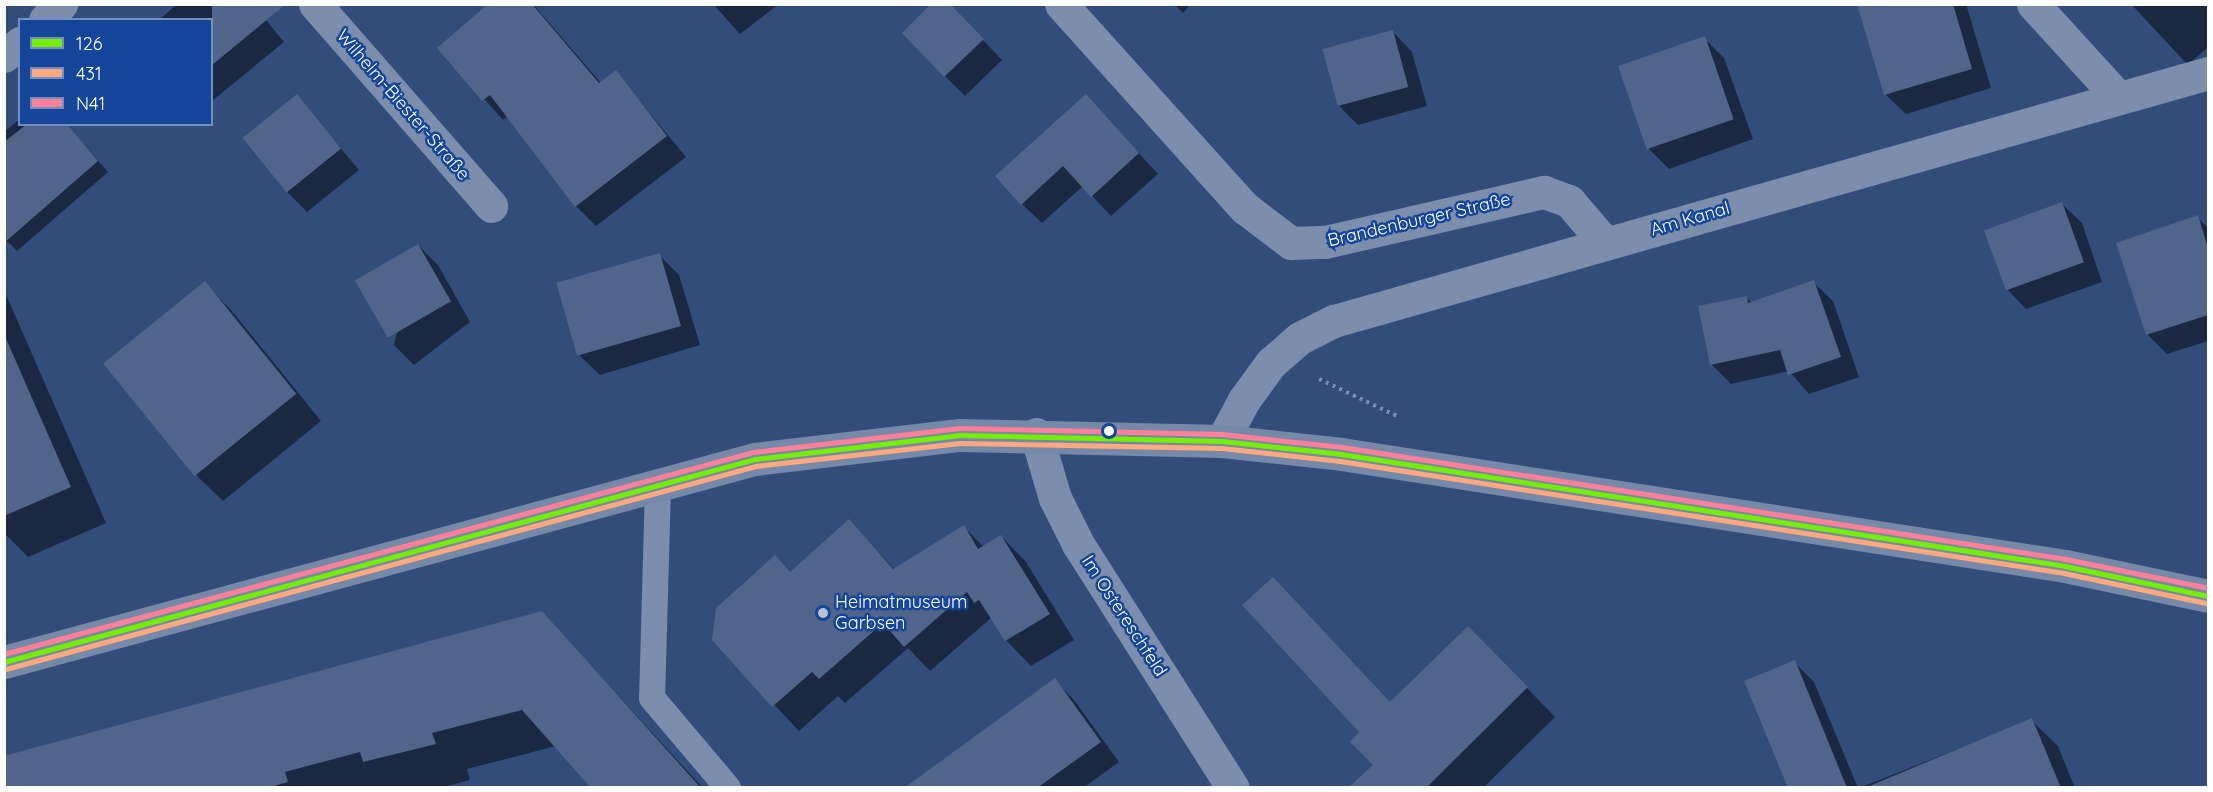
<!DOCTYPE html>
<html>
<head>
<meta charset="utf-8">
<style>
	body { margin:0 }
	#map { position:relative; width:2213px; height:792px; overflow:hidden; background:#324d7a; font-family:Quicksand,sans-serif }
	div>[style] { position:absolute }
	.shadow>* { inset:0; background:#0007 }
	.building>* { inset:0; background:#506589; transform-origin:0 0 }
	.path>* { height:4px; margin-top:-2px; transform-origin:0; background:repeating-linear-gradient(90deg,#7c8eac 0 3px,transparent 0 7.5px) }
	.lane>* { height:26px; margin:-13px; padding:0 13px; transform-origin:13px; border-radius:13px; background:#7c8eac }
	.street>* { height:33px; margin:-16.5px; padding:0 16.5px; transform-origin:16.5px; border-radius:16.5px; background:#7c8eac }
	.secondary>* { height:33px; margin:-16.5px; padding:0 16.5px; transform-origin:16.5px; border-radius:16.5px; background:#7789a8 }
	.bus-1>* { height:4.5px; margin:-2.25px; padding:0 2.25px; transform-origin:2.25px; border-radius:2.25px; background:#76ee00 }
	.bus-2>* { height:4.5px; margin:-2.25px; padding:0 2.25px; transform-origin:2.25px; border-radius:2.25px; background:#ffa980 }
	.bus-3>* { height:4.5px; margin:-2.25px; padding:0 2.25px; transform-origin:2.25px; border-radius:2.25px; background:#ff8098 }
	.dots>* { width:16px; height:16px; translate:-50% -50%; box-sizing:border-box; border:3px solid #144598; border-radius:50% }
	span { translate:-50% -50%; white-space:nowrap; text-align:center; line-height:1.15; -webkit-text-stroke:5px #144598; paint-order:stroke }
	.street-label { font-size:18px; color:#fff }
	.poi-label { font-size:18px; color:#fff }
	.left { translate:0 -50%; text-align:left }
	.frame { position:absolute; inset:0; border:6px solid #fff; pointer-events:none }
	.legend { position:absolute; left:18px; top:18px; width:195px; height:108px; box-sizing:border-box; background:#144598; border:2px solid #728fc1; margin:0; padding:8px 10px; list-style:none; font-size:18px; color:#fff }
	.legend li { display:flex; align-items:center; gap:12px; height:30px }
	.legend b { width:30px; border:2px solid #728fc1 }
</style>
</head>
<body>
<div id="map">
	<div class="shadow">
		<i style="clip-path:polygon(177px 4px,253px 4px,284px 42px,212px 101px,212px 20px,159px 20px)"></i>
		<i style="clip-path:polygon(490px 4px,533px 4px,601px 83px,616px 72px,686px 157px,596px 226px,576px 206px,508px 116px,503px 120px,439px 48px)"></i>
		<i style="clip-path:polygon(713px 4px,779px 4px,740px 34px)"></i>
		<i style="clip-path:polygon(1174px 4px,1191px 4px,1183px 13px)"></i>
		<i style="clip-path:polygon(1870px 4px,1966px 4px,1991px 88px,1906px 114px,1886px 95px,1859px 8px)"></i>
		<i style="clip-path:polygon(2131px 4px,2208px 4px,2208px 47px,2188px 65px)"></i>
		<i style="clip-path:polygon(961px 17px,1002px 60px,965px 96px,945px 76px)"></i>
		<i style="clip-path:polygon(1393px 32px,1412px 52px,1427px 106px,1358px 125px,1338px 105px,1324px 49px)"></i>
		<i style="clip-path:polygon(1704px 38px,1724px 58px,1753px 139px,1669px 169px,1649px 149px)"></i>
		<i style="clip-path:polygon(297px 96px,359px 170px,307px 212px,287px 192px)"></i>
		<i style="clip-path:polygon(1086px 96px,1158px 174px,1111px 216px,1083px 186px,1042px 223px,1022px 204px)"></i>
		<i style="clip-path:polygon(20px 119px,20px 124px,66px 124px,108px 172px,17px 251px,4px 238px,4px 132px)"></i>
		<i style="clip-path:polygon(2062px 204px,2082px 223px,2102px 282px,2026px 309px,2007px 289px,1986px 230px)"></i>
		<i style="clip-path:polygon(2197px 217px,2208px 228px,2208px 341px,2167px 354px,2148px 335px,2118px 244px)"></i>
		<i style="clip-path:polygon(418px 245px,438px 265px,470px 322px,414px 365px,394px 345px)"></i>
		<i style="clip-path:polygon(659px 255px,679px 275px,700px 345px,600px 375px,580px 356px)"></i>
		<i style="clip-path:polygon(1813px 282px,1833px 301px,1859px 377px,1809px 394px,1789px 371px,1731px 384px,1711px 364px,1746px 297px,1752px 303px)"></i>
		<i style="clip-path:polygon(204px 283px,231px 310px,321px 421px,223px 501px,196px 475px)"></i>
		<i style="clip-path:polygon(4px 290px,106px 523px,28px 557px,4px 533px)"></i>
		<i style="clip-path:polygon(849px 521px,895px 570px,964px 527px,984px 547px,1001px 536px,1026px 562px,1074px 640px,1031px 666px,1006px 640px,991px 618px,930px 671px,908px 648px,845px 703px,838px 696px,799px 731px,713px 639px)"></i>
		<i style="clip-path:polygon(542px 613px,703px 788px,593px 788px,556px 746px,467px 769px,470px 780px,440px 788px,4px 788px)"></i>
		<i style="clip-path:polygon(1496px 656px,1555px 717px,1483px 788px,1351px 788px,1375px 766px,1391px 703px)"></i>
		<i style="clip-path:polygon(1794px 662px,1814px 682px,1858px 788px,1790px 788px)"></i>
		<i style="clip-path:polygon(1054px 680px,1074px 700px,1119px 762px,1083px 788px,906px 788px)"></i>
		<i style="clip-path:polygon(2031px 720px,2058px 746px,2075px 788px,1859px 788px)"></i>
	</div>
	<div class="building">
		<i style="clip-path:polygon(212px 4px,286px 4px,212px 65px)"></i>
		<i style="clip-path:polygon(488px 4px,532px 4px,599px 83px,616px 70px,667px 136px,575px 207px,490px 95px,482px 101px,437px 48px)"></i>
		<i style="clip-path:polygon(931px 4px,950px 4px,984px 39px,944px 77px,902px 33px)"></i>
		<i style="clip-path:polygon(1857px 4px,1953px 4px,1972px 69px,1884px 95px)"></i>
		<i style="left:1393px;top:30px;width:59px;height:73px;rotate:75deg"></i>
		<i style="left:1705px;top:36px;width:88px;height:92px;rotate:71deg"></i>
		<i style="left:297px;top:94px;width:70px;height:70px;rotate:51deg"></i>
		<i style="clip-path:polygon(1086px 94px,1139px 153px,1091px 197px,1063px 166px,1021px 205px,995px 176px)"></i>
		<i style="clip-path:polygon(27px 124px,67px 124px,98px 161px,4px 243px,4px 142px)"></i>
		<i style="left:2062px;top:202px;width:64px;height:83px;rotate:70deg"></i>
		<i style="clip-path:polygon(2198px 215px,2208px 248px,2208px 315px,2146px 335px,2116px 243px)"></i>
		<i style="left:418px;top:244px;width:66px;height:73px;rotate:60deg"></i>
		<i style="left:660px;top:253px;width:76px;height:108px;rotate:74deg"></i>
		<i style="clip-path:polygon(1814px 280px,1841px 357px,1788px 375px,1780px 350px,1710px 365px,1698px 306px,1747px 296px,1748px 303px)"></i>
		<i style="left:205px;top:281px;width:145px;height:131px;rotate:51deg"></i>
		<i style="clip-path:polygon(4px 334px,71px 487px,4px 516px)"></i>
		<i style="clip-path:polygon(849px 519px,893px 569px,964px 525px,978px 549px,1001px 535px,1050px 614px,1005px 641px,979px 600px,974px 603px,967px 592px,904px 647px,883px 623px,819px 679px,812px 672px,772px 707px,712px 640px,716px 608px,775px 555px,790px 572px)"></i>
		<i style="clip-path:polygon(1273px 577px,1390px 702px,1468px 626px,1528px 687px,1426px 788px,1348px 788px,1373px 765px,1350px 742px,1359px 732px,1242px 605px)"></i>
		<i style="clip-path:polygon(542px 611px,701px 788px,591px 788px,522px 710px,432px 733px,436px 744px,363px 762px,360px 752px,285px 772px,288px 782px,267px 788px,4px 788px,4px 756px)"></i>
		<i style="clip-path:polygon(1795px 660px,1847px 788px,1788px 788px,1744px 681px)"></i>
		<i style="clip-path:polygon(1055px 678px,1101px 742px,1037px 788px,904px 788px)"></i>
		<i style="clip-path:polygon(2032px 718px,2061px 788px,1867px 788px,1867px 787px)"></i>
	</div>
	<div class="path">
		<i style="left:1319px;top:379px;width:89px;rotate:25.4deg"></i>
	</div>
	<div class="lane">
		<i style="left:658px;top:486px;width:212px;rotate:91.6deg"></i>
		<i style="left:652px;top:698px;width:118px;rotate:49.8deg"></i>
	</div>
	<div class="street">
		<i style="left:315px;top:4px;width:268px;rotate:48.9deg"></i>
		<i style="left:1061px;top:4px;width:275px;rotate:48deg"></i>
		<i style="left:1245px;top:208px;width:58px;rotate:37.3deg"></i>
		<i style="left:1291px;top:243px;width:34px;rotate:-2deg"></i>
		<i style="left:1325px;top:242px;width:225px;rotate:-12.9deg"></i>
		<i style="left:1544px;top:192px;width:27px;rotate:20deg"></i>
		<i style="left:1569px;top:201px;width:55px;rotate:49.4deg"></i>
		<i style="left:2033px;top:4px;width:126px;rotate:47.6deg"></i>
		<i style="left:45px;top:20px;width:23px;rotate:-45deg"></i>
		<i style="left:4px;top:56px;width:21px;rotate:-39deg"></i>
		<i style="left:1036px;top:434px;width:67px;rotate:73.5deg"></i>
		<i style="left:1055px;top:498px;width:51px;rotate:63.4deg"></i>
		<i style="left:1078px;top:544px;width:289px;rotate:57.6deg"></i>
		<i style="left:1222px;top:441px;width:47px;rotate:-61.8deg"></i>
		<i style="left:1244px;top:400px;width:46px;rotate:-53.9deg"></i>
		<i style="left:1271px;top:363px;width:38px;rotate:-41deg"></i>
		<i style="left:1300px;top:338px;width:38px;rotate:-27deg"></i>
		<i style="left:1334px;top:321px;width:909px;rotate:-15.84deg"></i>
	</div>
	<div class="secondary">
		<i style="left:4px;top:662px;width:778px;rotate:-15.13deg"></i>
		<i style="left:755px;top:459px;width:206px;rotate:-6.7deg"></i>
		<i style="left:960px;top:435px;width:262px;rotate:1.3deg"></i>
		<i style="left:1222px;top:441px;width:120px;rotate:6.2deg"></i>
		<i style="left:1341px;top:454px;width:733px;rotate:8.79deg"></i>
		<i style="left:2065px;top:566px;width:146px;rotate:11.8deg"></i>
	</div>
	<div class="bus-1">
		<i style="left:4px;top:662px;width:778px;rotate:-15.13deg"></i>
		<i style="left:755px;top:459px;width:206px;rotate:-6.7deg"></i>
		<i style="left:960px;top:435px;width:262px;rotate:1.3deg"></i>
		<i style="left:1222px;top:441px;width:120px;rotate:6.2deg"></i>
		<i style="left:1341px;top:454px;width:733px;rotate:8.79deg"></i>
		<i style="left:2065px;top:566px;width:146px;rotate:11.8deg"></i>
	</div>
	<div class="bus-2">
		<i style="left:6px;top:669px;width:777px;rotate:-15.15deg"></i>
		<i style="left:756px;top:466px;width:205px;rotate:-6.4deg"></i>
		<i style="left:960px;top:443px;width:262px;rotate:1.1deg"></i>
		<i style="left:1222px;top:448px;width:119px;rotate:6.3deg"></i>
		<i style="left:1340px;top:461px;width:733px;rotate:8.79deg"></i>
		<i style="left:2064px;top:573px;width:145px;rotate:11.9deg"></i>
	</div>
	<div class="bus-3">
		<i style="left:4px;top:654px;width:776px;rotate:-15.09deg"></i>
		<i style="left:753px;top:452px;width:208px;rotate:-6.6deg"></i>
		<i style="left:960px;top:428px;width:262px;rotate:1.3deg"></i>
		<i style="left:1222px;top:434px;width:121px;rotate:6.2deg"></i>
		<i style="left:1342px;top:447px;width:733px;rotate:8.79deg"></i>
		<i style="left:2066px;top:559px;width:145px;rotate:11.5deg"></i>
	</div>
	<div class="dots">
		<i style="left:1109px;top:431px;background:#fff"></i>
		<i style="left:823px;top:613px;background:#b7c1d0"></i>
	</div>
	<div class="street-label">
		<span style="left:403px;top:105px;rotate:49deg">Wilhelm-Biester-Straße</span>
		<span style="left:1690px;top:219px;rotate:-16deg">Am Kanal</span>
		<span style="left:1419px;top:220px;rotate:-13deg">Brandenburger Straße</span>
		<span style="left:1124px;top:616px;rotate:57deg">Im Ostereschfeld</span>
	</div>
	<div class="poi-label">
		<span class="left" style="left:835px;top:613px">Heimatmuseum<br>Garbsen</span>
	</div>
	<div class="frame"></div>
	<ul class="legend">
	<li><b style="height:8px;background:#76ee00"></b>126</li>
	<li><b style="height:8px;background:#ffa980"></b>431</li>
	<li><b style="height:8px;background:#ff8098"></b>N41</li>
	</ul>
</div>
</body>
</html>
